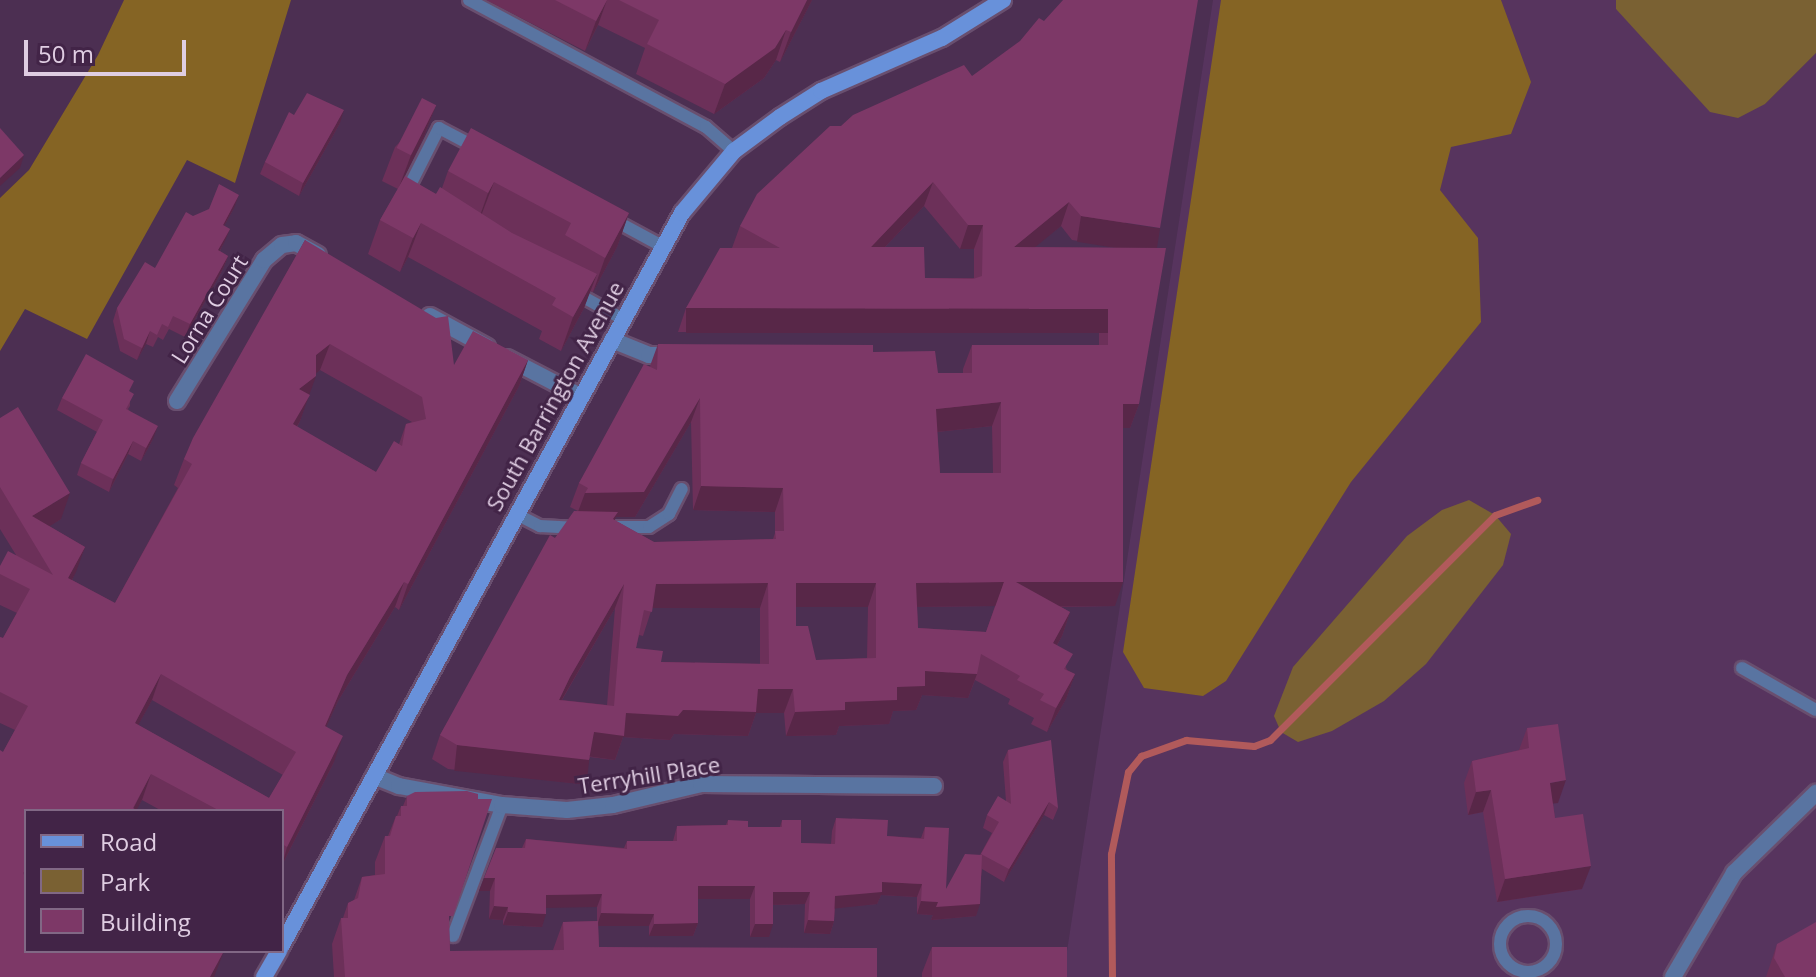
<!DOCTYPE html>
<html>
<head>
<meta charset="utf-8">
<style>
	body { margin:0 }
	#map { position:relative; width:1816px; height:977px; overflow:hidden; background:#4c2f52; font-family:"Open Sans",sans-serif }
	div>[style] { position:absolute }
	.built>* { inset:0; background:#57345e }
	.green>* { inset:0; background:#7a6133 }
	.forest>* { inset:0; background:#856424 }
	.stream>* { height:7px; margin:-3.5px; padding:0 3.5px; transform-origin:3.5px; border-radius:3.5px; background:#b15a5b }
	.roads { filter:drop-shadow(2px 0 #694f6f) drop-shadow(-2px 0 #694f6f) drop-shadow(0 2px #694f6f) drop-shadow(0 -2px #694f6f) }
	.lane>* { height:12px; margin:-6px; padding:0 6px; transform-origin:6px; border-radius:6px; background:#5974a1 }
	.lane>.ring { margin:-6px; padding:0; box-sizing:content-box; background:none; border:12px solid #5974a1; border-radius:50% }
	.street>* { height:16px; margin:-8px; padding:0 8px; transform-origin:8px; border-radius:8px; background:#5974a1 }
	.secondary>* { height:16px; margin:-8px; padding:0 8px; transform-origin:8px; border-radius:8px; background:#6891da }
	.wall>* { inset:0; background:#6c3059 }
	.shaded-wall>* { inset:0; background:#582748; transform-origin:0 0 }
	.building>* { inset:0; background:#7d3867; transform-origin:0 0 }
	span { translate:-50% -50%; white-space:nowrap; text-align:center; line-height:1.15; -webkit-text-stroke:6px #422447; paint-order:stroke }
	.street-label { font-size:22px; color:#dfcde2 }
	.legend { position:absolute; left:24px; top:809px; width:260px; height:144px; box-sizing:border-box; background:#422447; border:2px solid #816885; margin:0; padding:10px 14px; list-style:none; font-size:24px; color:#dfcde2 }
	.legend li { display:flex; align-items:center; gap:16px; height:40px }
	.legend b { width:40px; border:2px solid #816885 }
	.scale { position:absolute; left:24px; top:40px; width:162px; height:36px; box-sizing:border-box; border:4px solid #dfcde2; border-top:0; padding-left:10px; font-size:24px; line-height:28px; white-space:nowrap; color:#dfcde2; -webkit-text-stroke:6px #422447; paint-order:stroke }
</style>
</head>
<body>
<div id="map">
	<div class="built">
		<i style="clip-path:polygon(1213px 0,1616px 0,1616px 9px,1765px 104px,1816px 53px,1816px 977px,1063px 977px)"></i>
	</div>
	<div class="green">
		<i style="clip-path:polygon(1616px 0,1816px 0,1816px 53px,1765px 104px,1738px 118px,1710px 112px,1616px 9px)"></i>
		<i style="clip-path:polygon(1469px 500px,1495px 515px,1511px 534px,1503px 565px,1426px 664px,1384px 701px,1332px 731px,1298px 742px,1281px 732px,1274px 716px,1293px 667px,1407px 536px,1442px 510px)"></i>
	</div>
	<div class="forest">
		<i style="clip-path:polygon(124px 0,291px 0,235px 183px,187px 160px,87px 339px,25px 309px,0 351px,0 198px,29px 170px,98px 55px)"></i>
		<i style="clip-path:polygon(1221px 0,1501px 0,1531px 82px,1511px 134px,1451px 147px,1440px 190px,1478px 238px,1481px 322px,1351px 482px,1226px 681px,1203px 696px,1144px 688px,1123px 652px)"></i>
	</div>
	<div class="stream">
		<i style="left:1112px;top:977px;width:123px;rotate:-90.5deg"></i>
		<i style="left:1111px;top:854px;width:84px;rotate:-78.3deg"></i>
		<i style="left:1128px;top:772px;width:21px;rotate:-51deg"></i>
		<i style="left:1141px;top:756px;width:48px;rotate:-19.6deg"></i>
		<i style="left:1186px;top:740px;width:68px;rotate:5deg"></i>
		<i style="left:1254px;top:746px;width:17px;rotate:-21deg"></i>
		<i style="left:1270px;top:740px;width:318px;rotate:-45deg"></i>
		<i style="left:1495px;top:515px;width:45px;rotate:-19.7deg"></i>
	</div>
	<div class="roads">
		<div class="lane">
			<i style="left:469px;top:0;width:269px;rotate:28.2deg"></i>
			<i style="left:706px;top:127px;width:37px;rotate:41deg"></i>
			<i style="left:406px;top:193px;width:73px;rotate:-63.1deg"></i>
			<i style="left:439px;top:128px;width:45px;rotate:27.7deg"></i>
			<i style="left:612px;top:219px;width:57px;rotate:28.4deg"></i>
			<i style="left:576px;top:293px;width:54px;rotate:29deg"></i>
			<i style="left:516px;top:514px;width:27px;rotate:27deg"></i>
			<i style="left:540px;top:526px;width:38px;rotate:3deg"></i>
			<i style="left:612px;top:527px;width:37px"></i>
			<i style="left:649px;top:527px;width:24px;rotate:-33deg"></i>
			<i style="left:669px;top:514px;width:28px;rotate:-63deg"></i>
			<i style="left:1742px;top:668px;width:85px;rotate:29.6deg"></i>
			<i class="ring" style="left:1500px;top:916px;width:44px;height:44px"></i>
			<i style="left:453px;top:936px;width:140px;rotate:-69.5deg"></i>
		</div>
		<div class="street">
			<i style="left:430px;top:316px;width:65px;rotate:28.5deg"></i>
			<i style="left:612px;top:340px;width:40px;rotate:22deg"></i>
			<i style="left:649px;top:355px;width:26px"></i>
			<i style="left:507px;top:358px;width:82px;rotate:27.5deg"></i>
			<i style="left:177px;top:401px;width:166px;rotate:-58.3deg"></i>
			<i style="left:264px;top:260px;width:23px;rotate:-40deg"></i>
			<i style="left:282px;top:245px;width:14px;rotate:-8deg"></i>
			<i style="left:296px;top:243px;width:25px;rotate:29deg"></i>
			<i style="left:374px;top:776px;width:27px;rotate:22deg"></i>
			<i style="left:399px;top:786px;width:105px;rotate:10.5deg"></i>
			<i style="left:502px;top:805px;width:65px;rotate:4.4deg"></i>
			<i style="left:567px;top:810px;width:46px;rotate:-6.2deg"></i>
			<i style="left:613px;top:805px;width:90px;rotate:-13.4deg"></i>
			<i style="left:701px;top:784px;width:233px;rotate:0.5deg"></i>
			<i style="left:1673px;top:977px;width:121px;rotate:-59.6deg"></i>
			<i style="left:1734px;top:873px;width:115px;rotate:-44.3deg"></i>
		</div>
		<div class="secondary">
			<i style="left:282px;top:945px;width:834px;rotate:-61.35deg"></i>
			<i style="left:682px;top:213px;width:81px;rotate:-50deg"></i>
			<i style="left:734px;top:151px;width:57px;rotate:-36.5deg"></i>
			<i style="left:780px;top:117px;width:49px;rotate:-32.4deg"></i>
			<i style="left:821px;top:91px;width:132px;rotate:-23.7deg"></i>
			<i style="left:942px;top:38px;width:72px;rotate:-31.9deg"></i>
			<i style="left:264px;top:977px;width:30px;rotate:-60deg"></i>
		</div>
	</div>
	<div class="wall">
		<i style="clip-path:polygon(486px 0,812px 0,780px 62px,776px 60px,764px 78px,714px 114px,636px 74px,645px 48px,598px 25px,585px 51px)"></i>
		<i style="clip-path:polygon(evenodd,972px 76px,1152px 248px,1139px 404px,1130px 428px,1123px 428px,1115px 606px,1061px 607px,1070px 612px,1062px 636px,1057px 645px,1067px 670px,1075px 674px,1066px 699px,1047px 732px,1031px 724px,1034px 718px,1008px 704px,1010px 699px,975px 680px,968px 698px,922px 695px,916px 710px,893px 711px,889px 724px,839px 726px,836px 735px,786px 736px,784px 713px,756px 713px,748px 736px,674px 734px,670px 740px,623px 737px,615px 760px,590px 757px,581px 784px,448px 769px,432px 759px,440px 735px,555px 538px,578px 511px,570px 507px,579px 483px,650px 366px,658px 344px,873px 352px,938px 373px,963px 373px,963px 369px,972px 345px,1099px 345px,1099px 333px,678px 332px,686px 308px,732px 248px,740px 226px,841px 126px,972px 76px,924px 206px,960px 249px,974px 249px,974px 278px,925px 278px,885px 247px,924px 206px,972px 76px,1061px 226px,1072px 240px,1125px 248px,1034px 247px,1061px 226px,972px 76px,691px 422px,693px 510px,775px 512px,775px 533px,773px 539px,654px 542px,614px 520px,616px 517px,635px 517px,691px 422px,972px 76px,992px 426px,993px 473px,940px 473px,937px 432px,992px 426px,972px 76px,995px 606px,986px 632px,918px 628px,917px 607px,995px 606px,972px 76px,796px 607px,868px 607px,867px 658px,816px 660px,796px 626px,796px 607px,972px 76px,615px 608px,607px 705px,562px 700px,615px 608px,972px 76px,652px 608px,760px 608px,760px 664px,661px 662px,636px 648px,639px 635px,643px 636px,652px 608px)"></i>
		<i style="clip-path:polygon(436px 105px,423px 139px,404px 177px,436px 194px,442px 188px,448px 171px,629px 213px,617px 247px,593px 292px,590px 291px,584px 308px,561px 351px,539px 339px,542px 331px,408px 257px,400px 272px,368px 254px,380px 220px,398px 189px,382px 181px,395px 147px)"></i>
		<i style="clip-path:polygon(294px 115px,340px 123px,299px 196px,260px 174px,265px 162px)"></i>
		<i style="clip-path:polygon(234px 208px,224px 226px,230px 229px,220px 251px,228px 256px,223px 269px,185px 337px,169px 329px,163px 340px,158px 337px,153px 347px,146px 344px,137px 360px,120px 351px,113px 321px,117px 308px,155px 268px)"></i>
		<i style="clip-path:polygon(evenodd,305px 240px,454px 365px,528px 360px,519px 386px,399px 610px,395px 607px,338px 701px,326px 727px,334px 762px,282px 865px,282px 811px,162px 811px,142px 800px,136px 810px,26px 811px,26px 951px,0 977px,3px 752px,15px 730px,0 723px,0 637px,3px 638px,17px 613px,0 605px,0 566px,16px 555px,0 529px,0 418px,61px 519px,49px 526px,85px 547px,72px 580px,115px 603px,178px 488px,174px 485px,184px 459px,305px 240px,320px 370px,412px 422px,406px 424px,399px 444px,376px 472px,297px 427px,300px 421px,316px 373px,320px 370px,305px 240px,152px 700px,283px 775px,269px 798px,138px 725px,152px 700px)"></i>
		<i style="clip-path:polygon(130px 392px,130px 406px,128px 409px,153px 439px,141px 461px,128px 454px,109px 492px,77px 475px,81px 463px,97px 432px,57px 410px,62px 398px)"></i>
		<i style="clip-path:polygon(1527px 728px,1558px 803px,1553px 803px,1555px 818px,1582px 889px,1497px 902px,1483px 812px,1468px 815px,1464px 783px,1472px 761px,1519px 750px)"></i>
		<i style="clip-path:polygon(1008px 750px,1058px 808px,1053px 820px,1044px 815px,1004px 882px,982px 869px,976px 916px,931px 920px,933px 915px,917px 914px,917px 897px,881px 895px,877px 904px,835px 908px,834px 921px,830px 934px,804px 933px,805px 904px,773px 905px,769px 937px,750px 937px,750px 899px,698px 899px,698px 923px,693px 936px,649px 936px,649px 926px,598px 926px,599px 947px,877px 977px,334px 977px,332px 944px,341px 918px,343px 918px,348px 903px,354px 900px,362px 877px,375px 875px,375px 862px,385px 836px,388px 836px,396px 816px,397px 816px,401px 806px,403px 806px,407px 796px,449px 928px,450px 951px,553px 950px,563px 922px,597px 921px,597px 907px,546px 907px,542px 927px,503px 925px,503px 920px,489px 919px,490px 891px,479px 891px,522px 848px,526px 839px,624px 848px,627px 841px,673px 841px,677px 826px,726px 825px,728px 820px,748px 827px,780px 827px,782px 820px,801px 843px,831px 844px,832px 831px,836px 818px,887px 836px,921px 838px,925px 827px,946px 889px,980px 855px,992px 833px,983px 828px,987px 815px,1006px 801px,1003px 762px)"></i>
		<i style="clip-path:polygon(1777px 944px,1816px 977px,1766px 977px)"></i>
		<i style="clip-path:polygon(932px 947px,1064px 977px,922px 977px,922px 973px)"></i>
	</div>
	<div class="shaded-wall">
		<i style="clip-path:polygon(607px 0,598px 25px,585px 51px,596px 21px)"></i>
		<i style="clip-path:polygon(807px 0,812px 0,780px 62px,791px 32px)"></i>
		<i style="clip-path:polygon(786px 30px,776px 60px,764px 78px,714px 114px,725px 84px)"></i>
		<i style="clip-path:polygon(436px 105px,423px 139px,398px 190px,411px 155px)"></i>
		<i style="clip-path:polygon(344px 110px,340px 123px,299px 196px,303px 183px)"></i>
		<i style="clip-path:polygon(24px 155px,20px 168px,0 186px,0 178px)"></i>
		<i style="clip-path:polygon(494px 182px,481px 216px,476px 227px,488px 193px)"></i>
		<i style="clip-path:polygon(933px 182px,924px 206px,862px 271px,871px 247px)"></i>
		<i style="clip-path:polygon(239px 195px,234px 208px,218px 237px,223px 225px)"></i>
		<i style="clip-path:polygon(1069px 202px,1061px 226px,1006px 271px,1014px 247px)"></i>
		<i style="clip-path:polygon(629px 213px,617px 247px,593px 292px,605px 258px)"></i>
		<i style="left:1081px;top:216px;width:80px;height:26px;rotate:9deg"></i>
		<i style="clip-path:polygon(421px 223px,408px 257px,400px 272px,413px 238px)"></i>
		<i style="clip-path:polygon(968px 225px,983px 225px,974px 249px,960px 249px)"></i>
		<i style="clip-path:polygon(230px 229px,225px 241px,213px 263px,218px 250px)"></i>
		<i style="clip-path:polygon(228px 256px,223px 269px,185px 337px,190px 324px)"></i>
		<i style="clip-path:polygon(597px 274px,584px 308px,561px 351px,573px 317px)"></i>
		<i style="left:686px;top:308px;width:422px;height:25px"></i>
		<i style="clip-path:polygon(150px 331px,146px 344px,137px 360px,142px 348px)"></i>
		<i style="clip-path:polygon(330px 344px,320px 370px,307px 381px,316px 355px)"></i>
		<i style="clip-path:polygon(528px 360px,519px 386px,399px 610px,408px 584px)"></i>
		<i style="clip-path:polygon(316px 376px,300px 421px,283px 450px,299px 389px)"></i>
		<i style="clip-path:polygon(700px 398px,691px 422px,635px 517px,616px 517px,609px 536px,576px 517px,585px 493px)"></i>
		<i style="clip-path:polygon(1001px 402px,992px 426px,927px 433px,936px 409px)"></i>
		<i style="clip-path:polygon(1123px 404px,1139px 404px,1130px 428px,1114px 428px)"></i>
		<i style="clip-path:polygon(158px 426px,153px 439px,141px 461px,146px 448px)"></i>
		<i style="clip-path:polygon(133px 441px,128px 454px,109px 492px,113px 479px)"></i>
		<i style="clip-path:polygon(701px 486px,783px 488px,775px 512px,693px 510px)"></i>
		<i style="clip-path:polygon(70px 493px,61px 519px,31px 538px,32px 516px)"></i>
		<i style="clip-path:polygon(85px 547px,76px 572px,59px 604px,68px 578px)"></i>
		<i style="clip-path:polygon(404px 582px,395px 607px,338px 701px,315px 752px,325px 726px,347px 675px)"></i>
		<i style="clip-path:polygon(1004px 582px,996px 606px,908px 607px,916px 583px)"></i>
		<i style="clip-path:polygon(1016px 582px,1123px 582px,1115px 606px,1008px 607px)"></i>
		<i style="clip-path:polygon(768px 583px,760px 608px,648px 608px,656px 584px)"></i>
		<i style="clip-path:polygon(796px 583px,876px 583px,868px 607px,787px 607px)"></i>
		<i style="clip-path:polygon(624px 584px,615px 608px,561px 701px,559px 700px,570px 677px)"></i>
		<i style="clip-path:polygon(1070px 612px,1062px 636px,1044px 667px,1053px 643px)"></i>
		<i style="clip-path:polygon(925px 671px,977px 674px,968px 698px,922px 695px,916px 710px,893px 711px,889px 724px,839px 726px,836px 735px,786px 736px,795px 712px,845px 702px,897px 687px)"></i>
		<i style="clip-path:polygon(161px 674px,152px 700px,125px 749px,135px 723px)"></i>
		<i style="clip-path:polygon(1075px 674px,1066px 699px,1047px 732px,1056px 708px)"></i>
		<i style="clip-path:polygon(758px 689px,793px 689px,784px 713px,756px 713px,748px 736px,674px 734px,670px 740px,623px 737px,615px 760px,586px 756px,594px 732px,626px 713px,683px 710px)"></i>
		<i style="clip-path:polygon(343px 736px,334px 762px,282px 865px,287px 847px)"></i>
		<i style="left:457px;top:745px;width:133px;height:26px;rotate:6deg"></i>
		<i style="clip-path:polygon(151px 774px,142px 800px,136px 811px,132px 811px)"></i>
		<i style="clip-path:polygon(1566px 780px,1558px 803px,1542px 805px,1550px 783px)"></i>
		<i style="clip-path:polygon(1491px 790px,1483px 812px,1468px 815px,1476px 792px)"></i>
		<i style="clip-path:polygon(1049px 802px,1044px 815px,1004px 882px,1009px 869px)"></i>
		<i style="clip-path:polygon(1591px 866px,1582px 889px,1497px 902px,1505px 879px)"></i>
		<i style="clip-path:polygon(484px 878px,495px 878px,490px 891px,479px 891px)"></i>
		<i style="clip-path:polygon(882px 882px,922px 884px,917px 897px,881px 895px,877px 904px,831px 909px,835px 896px)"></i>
		<i style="clip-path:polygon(698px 886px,755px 886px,750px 899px,693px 899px)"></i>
		<i style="clip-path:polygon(773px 892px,810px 892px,805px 904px,769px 905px)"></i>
		<i style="clip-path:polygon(602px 894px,597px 907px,542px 908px,546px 895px)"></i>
		<i style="clip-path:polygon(921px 901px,980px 904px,976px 916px,931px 920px,933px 915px,917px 914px)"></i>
		<i style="clip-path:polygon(494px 906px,508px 907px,503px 920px,489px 919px)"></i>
		<i style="clip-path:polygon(508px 912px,546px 914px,542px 927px,503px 925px)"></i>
		<i style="clip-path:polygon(601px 913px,654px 914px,649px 926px,597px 926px)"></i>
		<i style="clip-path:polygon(808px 920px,834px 921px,830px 934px,804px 933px)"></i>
		<i style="clip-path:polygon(698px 923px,693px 936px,649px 936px,654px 924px)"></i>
		<i style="clip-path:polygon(755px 924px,773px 924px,769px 937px,750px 937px)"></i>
		<i style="clip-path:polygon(224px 951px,214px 977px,210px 977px)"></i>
	</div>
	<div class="building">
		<i style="clip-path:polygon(555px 0,607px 0,596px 21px)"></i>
		<i style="clip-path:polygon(619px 0,807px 0,791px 32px,786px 30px,775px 48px,725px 84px,647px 44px,659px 20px)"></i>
		<i style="clip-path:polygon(evenodd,1063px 0,1198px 0,1160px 228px,1081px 216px,1069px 202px,1014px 247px,1166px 248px,1139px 404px,1123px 404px,1123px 582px,1016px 582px,1070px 612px,1053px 643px,1073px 654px,1064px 669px,1075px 674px,1056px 708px,1040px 700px,1044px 694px,1017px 680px,1020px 676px,981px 654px,977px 674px,925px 671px,925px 686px,897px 687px,897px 700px,845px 702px,845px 710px,795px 712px,793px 689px,758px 689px,756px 712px,683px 710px,678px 716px,626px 713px,624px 736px,594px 732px,589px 760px,457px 745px,440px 735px,550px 535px,555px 538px,574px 511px,618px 512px,613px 519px,654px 542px,776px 539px,775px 531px,784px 531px,783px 488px,701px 486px,700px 398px,644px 492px,585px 493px,588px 488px,579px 483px,644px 364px,657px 370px,658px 344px,873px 345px,873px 352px,935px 351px,938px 373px,972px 373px,972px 345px,1108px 345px,1108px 309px,686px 308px,720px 248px,780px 248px,740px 226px,757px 194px,830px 126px,841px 126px,853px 115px,964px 65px,972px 76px,1020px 41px,1039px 18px,1044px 21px,1063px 0,933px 182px,968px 225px,983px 225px,982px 276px,973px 279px,925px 278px,924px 247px,871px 247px,933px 182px,1063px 0,1001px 402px,1001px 473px,940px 473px,936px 409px,1001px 402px,1063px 0,1004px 582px,986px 632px,918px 628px,916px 583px,1004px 582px,1063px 0,768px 583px,769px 664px,661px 662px,663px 651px,636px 648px,644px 610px,652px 612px,656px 584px,768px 583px,1063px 0,796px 583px,876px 583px,876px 658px,816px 660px,808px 626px,796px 626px,796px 583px,1063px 0,624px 584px,614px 706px,559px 700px,570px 677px,624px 584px)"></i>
		<i style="clip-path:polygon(307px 93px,344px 110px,303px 183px,265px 162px,289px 112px,294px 115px)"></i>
		<i style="left:422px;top:98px;width:16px;height:56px;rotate:27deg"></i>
		<i style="clip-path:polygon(0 128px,24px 155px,0 178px)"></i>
		<i style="clip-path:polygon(471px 128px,629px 213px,605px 258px,565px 235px,571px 223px,494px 182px,488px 193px,448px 171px)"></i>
		<i style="clip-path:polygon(405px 176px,436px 194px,440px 187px,512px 233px,597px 274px,573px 317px,552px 305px,556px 298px,421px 223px,413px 238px,380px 220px)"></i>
		<i style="clip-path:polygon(219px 184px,239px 195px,223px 225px,230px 229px,218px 250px,228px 256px,190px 324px,173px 316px,168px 327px,162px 324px,157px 335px,150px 331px,142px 348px,124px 339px,117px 308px,145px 262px,155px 268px,186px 212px,193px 216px,209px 209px)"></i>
		<i style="clip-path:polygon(evenodd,305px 240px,436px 318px,448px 316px,454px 365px,473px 331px,528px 360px,408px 584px,404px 582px,347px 675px,325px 726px,343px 736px,287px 847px,282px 844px,282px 811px,220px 811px,151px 774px,133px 808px,138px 811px,26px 811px,26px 874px,23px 872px,26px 881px,26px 951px,224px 951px,210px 977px,0 977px,0 750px,3px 752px,28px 706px,0 692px,0 637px,3px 638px,30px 589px,0 574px,0 566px,8px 551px,53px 575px,0 487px,0 418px,18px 407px,70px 493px,32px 516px,85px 547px,68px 578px,115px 603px,192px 464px,184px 459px,193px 438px,305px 240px,330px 344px,422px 397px,426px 419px,406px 424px,402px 446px,394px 441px,376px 472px,293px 424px,310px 395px,299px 389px,316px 376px,316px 355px,330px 344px,305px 240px,161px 674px,296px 752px,269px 798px,135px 723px,161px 674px)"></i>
		<i style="clip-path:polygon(86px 354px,134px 381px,129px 391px,134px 394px,126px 409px,158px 426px,146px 448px,133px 441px,113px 479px,81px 463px,103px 420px,62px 398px)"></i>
		<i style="clip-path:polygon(1558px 724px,1566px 780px,1550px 783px,1555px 818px,1583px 814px,1591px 866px,1505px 879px,1491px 790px,1476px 792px,1472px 761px,1529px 748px,1527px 728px)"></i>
		<i style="clip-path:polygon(1051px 740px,1058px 808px,1049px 802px,1009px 869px,981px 854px,999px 822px,987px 815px,998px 796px,1011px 804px,1008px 750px)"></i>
		<i style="clip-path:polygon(467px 791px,478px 794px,478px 799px,492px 799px,453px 916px,449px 916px,450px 951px,564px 950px,563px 922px,598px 921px,599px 947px,877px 948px,877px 977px,345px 977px,341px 918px,348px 918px,348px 903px,358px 898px,362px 877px,385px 874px,385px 836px,390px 836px,396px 816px,401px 816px,401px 806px,407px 806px,407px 796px,415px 792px)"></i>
		<i style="clip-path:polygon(836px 818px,888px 820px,887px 836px,924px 839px,925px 827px,949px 828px,946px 889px,965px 854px,982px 855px,980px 904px,936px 907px,938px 902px,921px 901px,922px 884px,882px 882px,882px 892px,835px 896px,834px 921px,808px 920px,810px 892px,773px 892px,773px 924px,755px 924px,755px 886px,698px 886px,698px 923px,654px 924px,654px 914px,601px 913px,602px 894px,546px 895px,546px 914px,508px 912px,508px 907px,494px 906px,495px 878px,484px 878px,496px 848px,525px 848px,526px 839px,627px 849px,627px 841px,677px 841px,677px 826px,728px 825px,728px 820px,748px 821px,748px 827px,782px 827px,782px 820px,801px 820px,801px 843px,835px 844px)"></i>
		<i style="clip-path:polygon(1816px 922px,1816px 977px,1785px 977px,1774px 958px,1777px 944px)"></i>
		<i style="left:932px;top:947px;width:135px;height:30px"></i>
	</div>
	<div class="street-label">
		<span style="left:209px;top:309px;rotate:-58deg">Lorna Court</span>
		<span style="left:555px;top:396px;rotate:-61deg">South Barrington Avenue</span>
		<span style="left:649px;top:775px;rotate:-9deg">Terryhill Place</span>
	</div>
	<ul class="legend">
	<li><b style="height:10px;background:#6891da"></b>Road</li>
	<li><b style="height:22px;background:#7a6133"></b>Park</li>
	<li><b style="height:22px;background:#7d3867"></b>Building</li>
	</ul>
	<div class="scale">50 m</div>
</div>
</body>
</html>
